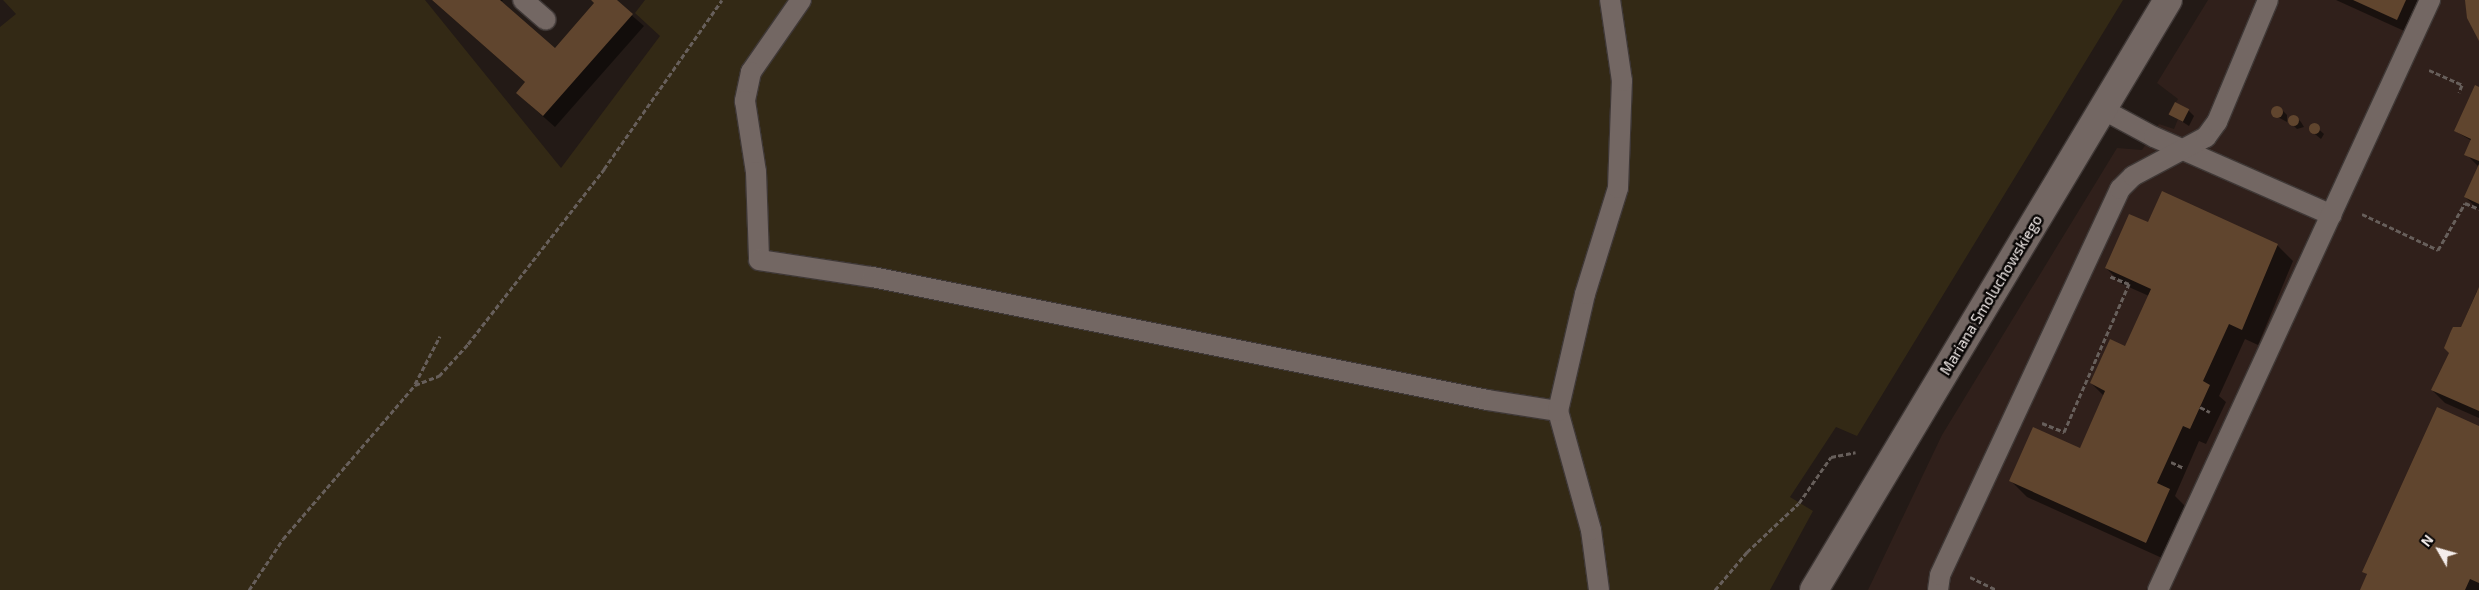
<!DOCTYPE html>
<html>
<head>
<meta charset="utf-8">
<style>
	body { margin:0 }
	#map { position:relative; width:2479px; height:590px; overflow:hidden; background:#231a16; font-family:"Exo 2",sans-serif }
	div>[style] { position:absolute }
	.built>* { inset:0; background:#30201b }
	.green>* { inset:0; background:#332915 }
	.shadow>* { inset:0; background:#0007 }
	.building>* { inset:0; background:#60452e; transform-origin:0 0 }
	.round { border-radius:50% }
	.path>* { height:3px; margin-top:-1.5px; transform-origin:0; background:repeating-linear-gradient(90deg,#675f5b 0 5px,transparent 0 7.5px) }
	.roads { filter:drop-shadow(1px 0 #3f3836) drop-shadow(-1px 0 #3f3836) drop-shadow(0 1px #3f3836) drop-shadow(0 -1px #3f3836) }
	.service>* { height:20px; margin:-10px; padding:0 10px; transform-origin:10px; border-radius:10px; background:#736763 }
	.tertiary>* { height:28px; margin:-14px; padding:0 14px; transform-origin:14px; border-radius:14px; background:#736763 }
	span { translate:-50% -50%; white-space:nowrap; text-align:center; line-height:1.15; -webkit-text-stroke:5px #090605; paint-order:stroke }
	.street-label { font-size:15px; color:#f4edeb }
	.north { position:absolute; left:2414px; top:525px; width:50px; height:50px; -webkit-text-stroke:4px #090605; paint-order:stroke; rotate:308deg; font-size:14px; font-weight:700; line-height:20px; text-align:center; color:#f4edeb }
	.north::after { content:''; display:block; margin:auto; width:18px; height:22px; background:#f4edeb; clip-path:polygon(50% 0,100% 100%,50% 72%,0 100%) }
</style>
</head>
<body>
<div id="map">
	<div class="built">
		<i style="clip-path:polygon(2208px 0,2479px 0,2479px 590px,1868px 590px,1942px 435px,2117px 148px,2142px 150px,2159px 124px,2174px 129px,2178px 119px,2168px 114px,2178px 99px,2157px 83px)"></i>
	</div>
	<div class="green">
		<i style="clip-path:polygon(3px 0,425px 0,561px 168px,660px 36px,635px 13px,645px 0,2123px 0,1857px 436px,1836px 427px,1790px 497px,1813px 511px,1770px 590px,0 590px,0 27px,16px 14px)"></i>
	</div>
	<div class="shadow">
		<i style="clip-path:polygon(432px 0,503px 0,501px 2px,555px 50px,595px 4px,591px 0,614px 0,644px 26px,555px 127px,529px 104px,526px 83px)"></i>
		<i style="clip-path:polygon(2336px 0,2428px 0,2413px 35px)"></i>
		<i style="clip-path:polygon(2479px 88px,2479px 210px,2465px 197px,2479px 167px,2466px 154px,2472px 141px,2455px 131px)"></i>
		<i style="clip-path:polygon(2274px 109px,2281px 109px,2287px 115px,2287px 122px,2274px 115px)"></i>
		<i style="clip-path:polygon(2188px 110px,2194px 116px,2189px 126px,2170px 114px)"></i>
		<i style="clip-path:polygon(2295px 116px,2301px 122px,2304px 127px,2297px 129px,2291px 123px,2289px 118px)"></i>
		<i style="clip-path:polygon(2313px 124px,2324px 134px,2321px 139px,2310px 130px)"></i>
		<i style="clip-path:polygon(2148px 223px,2277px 245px,2293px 261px,2258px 345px,2245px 339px,2219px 396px,2226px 402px,2206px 444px,2199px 441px,2175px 496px,2185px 506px,2162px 558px,2027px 497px,2011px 481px,2080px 449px,2104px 396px,2091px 383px,2126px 348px,2149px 296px,2122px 284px,2106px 268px)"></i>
		<i style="clip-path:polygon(2477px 291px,2479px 292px,2479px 418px,2445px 403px,2433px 391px)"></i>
		<i style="clip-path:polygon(2479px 428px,2479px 590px,2361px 590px,2368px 576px,2364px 571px)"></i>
	</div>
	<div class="building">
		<i style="clip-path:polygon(432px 0,500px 0,555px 48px,594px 3px,591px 0,617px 0,633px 14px,543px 116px,516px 93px,525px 82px)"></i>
		<i style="clip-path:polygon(2353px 0,2406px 0,2397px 20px)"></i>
		<i style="clip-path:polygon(2465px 0,2479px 0,2479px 41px,2467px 18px)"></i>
		<i style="clip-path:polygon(2475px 85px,2479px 87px,2479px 161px,2464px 155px,2471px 139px,2454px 131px)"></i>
		<i style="left:2175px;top:102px;width:16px;height:14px;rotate:27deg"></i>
		<i class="round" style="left:2271px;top:106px;width:12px;height:12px"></i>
		<i class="round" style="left:2287.5px;top:114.5px;width:11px;height:11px"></i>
		<i class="round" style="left:2308.5px;top:122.5px;width:11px;height:11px"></i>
		<i style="clip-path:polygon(2479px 164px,2479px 204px,2464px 197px)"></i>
		<i style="clip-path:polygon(2162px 191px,2278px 244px,2242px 330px,2229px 324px,2203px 381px,2210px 385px,2190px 429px,2183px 426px,2157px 483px,2170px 489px,2146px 543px,2009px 481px,2033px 427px,2080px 448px,2105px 391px,2090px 383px,2110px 339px,2125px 346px,2151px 289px,2105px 268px,2129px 214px,2148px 222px)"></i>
		<i style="clip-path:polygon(2479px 287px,2479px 411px,2431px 390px,2449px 353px,2444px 348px,2451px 331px,2453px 327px,2461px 327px)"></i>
		<i style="clip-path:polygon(2437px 407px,2479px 426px,2479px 583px,2470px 579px,2465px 590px,2360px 590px,2367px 574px,2362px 572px)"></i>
	</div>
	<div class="path">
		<i style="left:2429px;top:70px;width:36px;rotate:24deg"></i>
		<i style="left:2462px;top:85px;width:8px;rotate:113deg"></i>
		<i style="left:2362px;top:214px;width:84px;rotate:25.3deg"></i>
		<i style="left:2438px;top:250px;width:54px;rotate:-60.1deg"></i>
		<i style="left:2465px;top:203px;width:15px;rotate:23deg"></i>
		<i style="left:415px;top:384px;width:54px;rotate:-62.5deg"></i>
		<i style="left:2200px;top:407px;width:11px;rotate:27deg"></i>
		<i style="left:2042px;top:423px;width:24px;rotate:22deg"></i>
		<i style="left:2064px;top:432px;width:162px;rotate:-66.3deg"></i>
		<i style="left:2129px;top:284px;width:22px;rotate:-158deg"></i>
		<i style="left:2171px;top:462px;width:14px;rotate:25deg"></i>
		<i style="left:1970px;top:577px;width:30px;rotate:26deg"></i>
		<i style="left:249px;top:590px;width:61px;rotate:-56.3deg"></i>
		<i style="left:283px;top:539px;width:203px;rotate:-49.4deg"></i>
		<i style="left:415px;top:385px;width:26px;rotate:-21deg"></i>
		<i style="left:439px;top:376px;width:43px;rotate:-47.8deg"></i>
		<i style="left:468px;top:344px;width:222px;rotate:-52.1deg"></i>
		<i style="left:604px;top:169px;width:206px;rotate:-55.1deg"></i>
		<i style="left:1715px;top:590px;width:50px;rotate:-49.9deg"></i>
		<i style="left:1747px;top:552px;width:71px;rotate:-43.3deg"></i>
		<i style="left:1799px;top:503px;width:56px;rotate:-55.2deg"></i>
		<i style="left:1831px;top:457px;width:25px;rotate:-11deg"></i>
	</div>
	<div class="roads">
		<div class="service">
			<i style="left:523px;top:0;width:30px;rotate:41deg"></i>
			<i style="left:801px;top:0;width:88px;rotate:124.8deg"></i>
			<i style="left:751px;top:72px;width:30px;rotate:102deg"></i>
			<i style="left:745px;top:101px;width:72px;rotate:81.2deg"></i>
			<i style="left:756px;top:172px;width:88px;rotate:88deg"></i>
			<i style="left:759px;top:260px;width:114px;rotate:8.6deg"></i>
			<i style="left:872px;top:277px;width:627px;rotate:11.31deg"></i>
			<i style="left:1487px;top:400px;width:72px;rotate:8.8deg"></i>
			<i style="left:2102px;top:109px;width:59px;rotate:28.3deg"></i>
			<i style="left:2154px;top:137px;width:194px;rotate:23.7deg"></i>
			<i style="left:1599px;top:590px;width:61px;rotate:-97.6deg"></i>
			<i style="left:1591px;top:530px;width:123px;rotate:-105.5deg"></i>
			<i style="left:1558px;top:411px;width:120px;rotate:-77deg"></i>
			<i style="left:1585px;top:294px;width:111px;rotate:-72.7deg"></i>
			<i style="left:1618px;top:188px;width:107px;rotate:-87.9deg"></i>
			<i style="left:1622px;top:81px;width:82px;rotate:-98.4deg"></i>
			<i style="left:1938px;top:590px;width:15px;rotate:-82deg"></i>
			<i style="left:1940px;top:575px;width:426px;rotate:-65deg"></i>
			<i style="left:2120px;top:189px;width:18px;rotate:-45deg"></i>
			<i style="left:2133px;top:176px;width:83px;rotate:-28.1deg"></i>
			<i style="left:2206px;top:137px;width:19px;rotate:-54deg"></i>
			<i style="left:2217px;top:122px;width:132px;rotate:-67.3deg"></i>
			<i style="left:2158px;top:590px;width:650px;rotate:-65.25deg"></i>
		</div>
		<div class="tertiary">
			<i style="left:1814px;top:590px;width:688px;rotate:-59.04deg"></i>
		</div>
	</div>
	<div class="street-label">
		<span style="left:1991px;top:295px;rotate:-59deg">Mariana Smoluchowskiego</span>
	</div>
	<div class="north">N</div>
</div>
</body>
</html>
